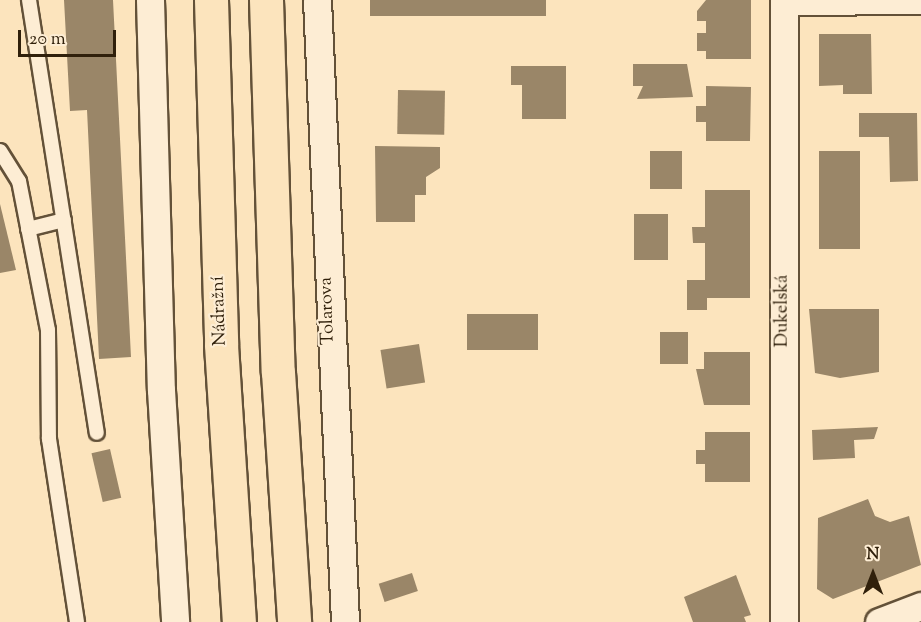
<!DOCTYPE html>
<html>
<head>
<meta charset="utf-8">
<style>
	body { margin:0 }
	#map { position:relative; width:921px; height:622px; overflow:hidden; background:#fce4bd; font-family:"Sorts Mill Goudy",serif }
	div>[style] { position:absolute }
	.building>* { inset:0; background:#9a8668; transform-origin:0 0 }
	.roads { filter:drop-shadow(2px 0 #635138) drop-shadow(-2px 0 #635138) drop-shadow(0 2px #635138) drop-shadow(0 -2px #635138) }
	.service>* { height:14px; margin:-7px; padding:0 7px; transform-origin:7px; border-radius:7px; background:#fdedd4 }
	.minor>* { height:27px; margin:-13.5px; padding:0 13.5px; transform-origin:13.5px; border-radius:13.5px; background:#fdedd4 }
	.primary>* { height:33px; margin:-16.5px; padding:0 16.5px; transform-origin:16.5px; border-radius:16.5px; background:#fce4bd }
	span { translate:-50% -50%; white-space:nowrap; text-align:center; line-height:1.15; -webkit-text-stroke:4.5px #fdedd4; paint-order:stroke }
	.street-label { font-size:18px; color:#30200b }
	.north { position:absolute; left:843px; top:544px; width:60px; height:60px; -webkit-text-stroke:4px #fdedd4; paint-order:stroke; rotate:0deg; font-size:16px; font-weight:700; line-height:24px; text-align:center; color:#30200b }
	.north::after { content:''; display:block; margin:auto; width:21px; height:27px; background:#30200b; clip-path:polygon(50% 0,100% 100%,50% 72%,0 100%) }
	.scale { position:absolute; left:18px; top:30px; width:98px; height:27px; box-sizing:border-box; border:3px solid #30200b; border-top:0; padding-left:8px; font-size:18px; line-height:21px; white-space:nowrap; color:#30200b; -webkit-text-stroke:4px #fdedd4; paint-order:stroke }
</style>
</head>
<body>
<div id="map">
	<div class="building">
		<i style="clip-path:polygon(64px 0,113px 0,131px 357px,99px 359px,87px 110px,70px 111px)"></i>
		<i style="left:370px;top:0;width:176px;height:16px"></i>
		<i style="clip-path:polygon(706px 0,751px 0,751px 59px,706px 59px,706px 51px,697px 51px,697px 33px,706px 33px,706px 21px,697px 21px,697px 11px)"></i>
		<i style="clip-path:polygon(819px 34px,871px 34px,872px 94px,843px 94px,843px 85px,819px 86px)"></i>
		<i style="clip-path:polygon(633px 64px,687px 64px,693px 97px,637px 99px,643px 86px,633px 86px)"></i>
		<i style="clip-path:polygon(511px 66px,566px 66px,566px 119px,522px 119px,522px 85px,511px 85px)"></i>
		<i style="clip-path:polygon(706px 86px,751px 87px,750px 141px,706px 141px,706px 122px,696px 122px,696px 106px,706px 106px)"></i>
		<i style="left:398px;top:90px;width:47px;height:44px;rotate:1deg"></i>
		<i style="clip-path:polygon(859px 113px,917px 113px,918px 181px,890px 182px,889px 137px,859px 137px)"></i>
		<i style="clip-path:polygon(375px 146px,440px 147px,440px 168px,426px 177px,426px 195px,415px 195px,415px 222px,376px 222px)"></i>
		<i style="left:650px;top:151px;width:32px;height:38px"></i>
		<i style="left:819px;top:151px;width:41px;height:98px"></i>
		<i style="clip-path:polygon(705px 190px,750px 190px,750px 298px,707px 298px,707px 310px,687px 310px,687px 280px,705px 280px,705px 243px,693px 243px,692px 227px,705px 227px)"></i>
		<i style="clip-path:polygon(0 204px,16px 270px,0 273px)"></i>
		<i style="left:634px;top:214px;width:34px;height:46px"></i>
		<i style="clip-path:polygon(809px 309px,879px 309px,879px 372px,840px 378px,815px 373px)"></i>
		<i style="left:538px;top:314px;width:36px;height:71px;rotate:90deg"></i>
		<i style="left:660px;top:332px;width:28px;height:32px"></i>
		<i style="left:419px;top:344px;width:39px;height:39px;rotate:81deg"></i>
		<i style="clip-path:polygon(704px 352px,750px 352px,750px 405px,704px 405px,696px 369px,704px 369px)"></i>
		<i style="clip-path:polygon(878px 427px,874px 439px,854px 440px,855px 458px,813px 460px,812px 430px)"></i>
		<i style="clip-path:polygon(705px 432px,750px 432px,750px 482px,705px 482px,705px 464px,696px 464px,696px 450px,705px 450px)"></i>
		<i style="left:110px;top:449px;width:50px;height:19px;rotate:77deg"></i>
		<i style="clip-path:polygon(868px 499px,875px 516px,890px 522px,909px 516px,921px 565px,833px 599px,817px 589px,818px 518px)"></i>
		<i style="left:412px;top:573px;width:19px;height:35px;rotate:72deg"></i>
		<i style="clip-path:polygon(736px 575px,751px 615px,744px 617px,746px 622px,693px 622px,684px 597px)"></i>
	</div>
	<div class="roads">
		<div class="service">
			<i style="left:29px;top:0;width:438px;rotate:81.1deg"></i>
			<i style="left:0;top:151px;width:36px;rotate:58deg"></i>
			<i style="left:19px;top:181px;width:152px;rotate:79deg"></i>
			<i style="left:48px;top:330px;width:109px;rotate:89.5deg"></i>
			<i style="left:49px;top:439px;width:185px;rotate:81.3deg"></i>
			<i style="left:28px;top:229px;width:37px;rotate:-14deg"></i>
		</div>
		<div class="minor">
			<i style="left:150px;top:0;width:390px;rotate:88.4deg"></i>
			<i style="left:161px;top:390px;width:232px;rotate:86.5deg"></i>
			<i style="left:317px;top:0;width:623px;rotate:87.42deg"></i>
			<i style="left:784px;top:0;width:622px;rotate:90deg"></i>
			<i style="left:784px;top:1px;width:137px;rotate:-0.4deg"></i>
			<i style="left:879px;top:622px;width:45px;rotate:-20.9deg"></i>
		</div>
		<div class="primary">
			<i style="left:211px;top:0;width:345px;rotate:88.3deg"></i>
			<i style="left:221px;top:345px;width:278px;rotate:86.3deg"></i>
			<i style="left:266px;top:0;width:372px;rotate:88.2deg"></i>
			<i style="left:278px;top:372px;width:251px;rotate:86.3deg"></i>
		</div>
	</div>
	<div class="street-label">
		<span style="left:220px;top:311px;rotate:-92deg">Nádražní</span>
		<span style="left:328px;top:311px;rotate:-92deg">Tolarova</span>
		<span style="left:783px;top:311px;rotate:-90deg">Dukelská</span>
	</div>
	<div class="north">N</div>
	<div class="scale">20 m</div>
</div>
</body>
</html>
